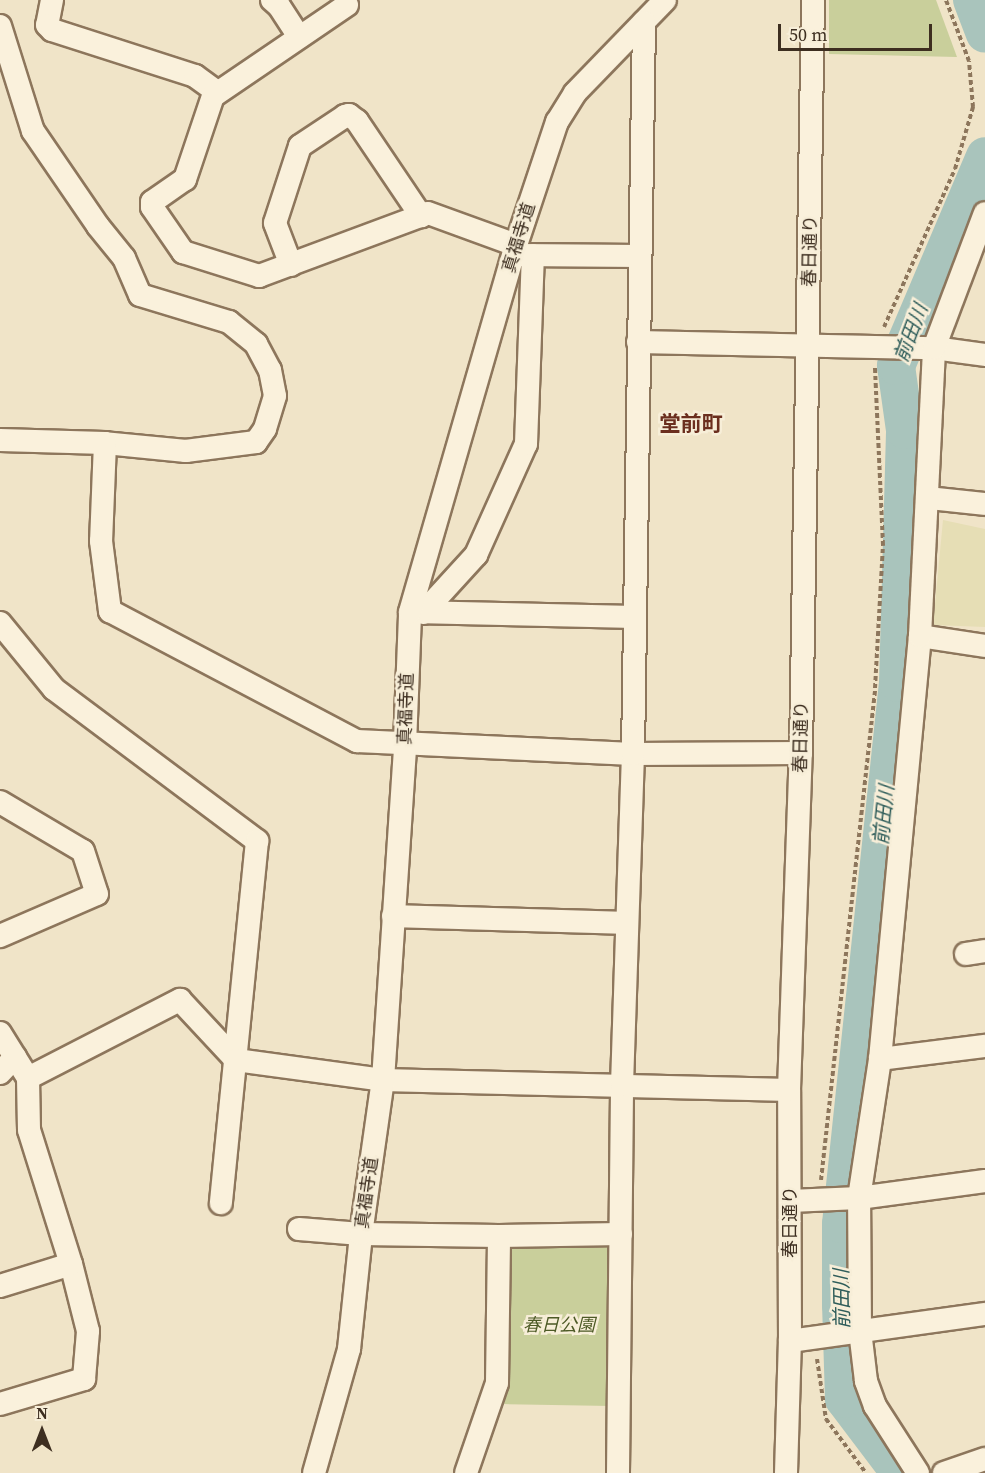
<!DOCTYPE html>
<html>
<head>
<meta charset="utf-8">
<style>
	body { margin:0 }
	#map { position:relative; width:985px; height:1473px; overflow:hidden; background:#f0e4c8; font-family:"Source Serif 4","Noto Sans JP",serif }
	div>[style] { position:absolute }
	.farmland>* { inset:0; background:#e6deb5 }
	.green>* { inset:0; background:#c9cf9b; transform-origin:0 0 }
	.river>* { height:38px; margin:-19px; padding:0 19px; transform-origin:19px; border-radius:19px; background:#a9c4bc }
	.path>* { height:4px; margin-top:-2px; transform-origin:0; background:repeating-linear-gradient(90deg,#8d765c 0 4.5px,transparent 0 7.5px) }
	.roads { filter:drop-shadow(2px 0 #8d765c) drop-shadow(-2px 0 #8d765c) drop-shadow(0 2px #8d765c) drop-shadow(0 -2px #8d765c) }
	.minor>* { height:22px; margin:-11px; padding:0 11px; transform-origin:11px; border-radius:11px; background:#faf1dc }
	span { translate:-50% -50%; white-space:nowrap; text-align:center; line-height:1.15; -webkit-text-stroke:5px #f7eed8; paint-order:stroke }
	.street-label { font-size:18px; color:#3d2e20 }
	.park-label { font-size:18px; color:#4d5a26; font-style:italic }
	.water-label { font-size:20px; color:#2f5d5a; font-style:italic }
	.quarter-label { font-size:21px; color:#6b2e1e; font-weight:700 }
	.north { position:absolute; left:12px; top:1401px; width:60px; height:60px; -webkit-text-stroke:4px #f7eed8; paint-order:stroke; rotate:0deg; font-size:16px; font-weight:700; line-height:24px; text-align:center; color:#3d2e20 }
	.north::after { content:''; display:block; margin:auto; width:21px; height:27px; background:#3d2e20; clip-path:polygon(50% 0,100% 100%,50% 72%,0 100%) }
	.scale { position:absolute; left:778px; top:24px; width:154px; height:27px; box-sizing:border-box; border:3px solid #3d2e20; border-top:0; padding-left:8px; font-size:18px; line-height:21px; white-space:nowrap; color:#3d2e20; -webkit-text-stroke:4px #f7eed8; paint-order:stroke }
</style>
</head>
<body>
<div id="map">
	<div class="farmland">
		<i style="clip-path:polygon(943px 520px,985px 529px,985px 627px,933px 625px)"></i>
	</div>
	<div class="green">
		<i style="clip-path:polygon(829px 0,936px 0,957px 57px,829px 54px)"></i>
		<i style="left:614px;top:1243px;width:163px;height:107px;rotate:91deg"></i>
	</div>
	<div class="river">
		<i style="left:972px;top:0;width:36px;rotate:69deg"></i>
		<i style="left:900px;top:1473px;width:93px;rotate:-127.1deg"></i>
		<i style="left:844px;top:1399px;width:94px;rotate:-91.8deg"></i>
		<i style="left:841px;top:1305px;width:81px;rotate:-90deg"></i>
		<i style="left:841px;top:1224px;width:544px;rotate:-83.99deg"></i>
		<i style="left:898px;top:683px;width:253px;rotate:-88.4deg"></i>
		<i style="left:905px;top:430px;width:65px;rotate:-98deg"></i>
		<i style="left:896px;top:366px;width:228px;rotate:-67deg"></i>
	</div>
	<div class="path">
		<i style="left:884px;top:327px;width:173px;rotate:-65.8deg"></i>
		<i style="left:955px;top:169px;width:65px;rotate:-73.8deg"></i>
		<i style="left:973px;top:107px;width:46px;rotate:-95deg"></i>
		<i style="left:969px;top:61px;width:65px;rotate:-110.7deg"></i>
		<i style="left:821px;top:1180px;width:495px;rotate:-83.7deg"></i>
		<i style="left:875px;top:688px;width:143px;rotate:-86.8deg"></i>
		<i style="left:883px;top:545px;width:179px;rotate:-92.6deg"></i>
		<i style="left:817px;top:1359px;width:61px;rotate:81.5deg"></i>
		<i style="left:826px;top:1419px;width:67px;rotate:53.5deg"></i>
	</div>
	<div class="roads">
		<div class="minor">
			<i style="left:52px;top:0;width:25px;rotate:101deg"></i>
			<i style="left:47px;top:25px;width:7px;rotate:45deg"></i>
			<i style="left:52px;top:30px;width:150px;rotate:17.8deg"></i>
			<i style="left:195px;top:76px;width:27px;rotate:36deg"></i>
			<i style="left:272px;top:0;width:9px;rotate:41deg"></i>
			<i style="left:279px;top:6px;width:37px;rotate:57deg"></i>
			<i style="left:347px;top:5px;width:162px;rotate:145.8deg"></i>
			<i style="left:213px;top:96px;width:88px;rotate:108.6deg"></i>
			<i style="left:185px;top:179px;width:40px;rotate:145.1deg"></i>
			<i style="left:152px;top:202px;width:5px;rotate:90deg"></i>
			<i style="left:152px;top:207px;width:55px;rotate:55.4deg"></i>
			<i style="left:183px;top:252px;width:80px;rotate:17.5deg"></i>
			<i style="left:259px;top:276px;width:180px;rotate:-20.4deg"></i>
			<i style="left:428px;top:213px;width:94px;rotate:20deg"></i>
			<i style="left:0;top:26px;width:110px;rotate:72.6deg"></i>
			<i style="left:33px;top:131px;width:115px;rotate:55.6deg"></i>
			<i style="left:98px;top:226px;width:41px;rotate:50.9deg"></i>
			<i style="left:124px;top:258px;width:40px;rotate:66.6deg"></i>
			<i style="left:140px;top:295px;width:93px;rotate:16.9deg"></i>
			<i style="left:229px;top:322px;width:35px;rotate:39deg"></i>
			<i style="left:256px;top:344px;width:30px;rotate:62deg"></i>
			<i style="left:270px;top:370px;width:26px;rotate:79deg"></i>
			<i style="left:275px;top:396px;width:34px;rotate:107deg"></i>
			<i style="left:265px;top:429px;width:16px;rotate:125deg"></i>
			<i style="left:256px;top:442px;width:71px;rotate:172.7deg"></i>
			<i style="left:186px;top:451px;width:81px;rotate:-174.4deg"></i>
			<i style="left:518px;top:255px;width:122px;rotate:0.5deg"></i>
			<i style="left:291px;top:265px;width:45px;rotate:-110.9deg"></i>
			<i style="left:275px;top:223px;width:81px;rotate:-72deg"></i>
			<i style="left:300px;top:146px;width:54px;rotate:-33.7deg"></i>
			<i style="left:345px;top:116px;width:4px;rotate:-14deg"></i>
			<i style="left:349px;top:115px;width:10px;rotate:37deg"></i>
			<i style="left:357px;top:121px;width:115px;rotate:56deg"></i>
			<i style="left:638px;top:342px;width:296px;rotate:1.2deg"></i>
			<i style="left:934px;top:348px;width:51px;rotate:7.8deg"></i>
			<i style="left:0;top:440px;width:105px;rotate:1.6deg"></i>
			<i style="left:105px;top:443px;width:98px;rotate:92.3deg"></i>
			<i style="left:101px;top:541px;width:71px;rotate:82.7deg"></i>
			<i style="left:110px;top:611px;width:279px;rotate:27.8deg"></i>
			<i style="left:357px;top:741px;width:276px;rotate:2.7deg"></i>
			<i style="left:633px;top:754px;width:168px;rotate:-0.3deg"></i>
			<i style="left:929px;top:498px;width:56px;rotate:6.1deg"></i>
			<i style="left:414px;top:612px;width:221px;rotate:1.3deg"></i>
			<i style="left:423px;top:613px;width:79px;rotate:-47.6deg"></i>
			<i style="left:476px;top:555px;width:122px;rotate:-65.8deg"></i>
			<i style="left:526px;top:444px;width:189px;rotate:-87.9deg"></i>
			<i style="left:0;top:623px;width:85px;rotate:50.7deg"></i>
			<i style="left:54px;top:689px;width:254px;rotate:36.8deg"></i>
			<i style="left:257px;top:841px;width:364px;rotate:95.7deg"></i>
			<i style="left:920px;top:636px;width:66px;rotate:8.7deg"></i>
			<i style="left:0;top:802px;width:96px;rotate:30.6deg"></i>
			<i style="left:83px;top:851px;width:45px;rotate:72deg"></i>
			<i style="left:97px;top:894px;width:106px;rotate:156.6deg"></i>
			<i style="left:393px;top:916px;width:234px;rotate:1.7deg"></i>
			<i style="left:966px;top:954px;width:19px;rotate:-9deg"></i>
			<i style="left:0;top:1033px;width:53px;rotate:58.1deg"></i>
			<i style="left:880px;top:1059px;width:106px;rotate:-7.1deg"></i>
			<i style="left:0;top:1073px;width:22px;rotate:-47deg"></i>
			<i style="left:790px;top:1201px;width:69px;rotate:-2.5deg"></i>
			<i style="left:859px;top:1198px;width:127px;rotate:-7.7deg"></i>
			<i style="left:299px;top:1229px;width:62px;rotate:4.6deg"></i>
			<i style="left:361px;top:1234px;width:138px;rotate:0.8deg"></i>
			<i style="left:499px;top:1236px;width:122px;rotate:-0.9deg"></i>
			<i style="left:0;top:1286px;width:74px;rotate:-17.2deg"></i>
			<i style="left:790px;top:1341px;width:197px;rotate:-7.9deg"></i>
			<i style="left:0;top:1404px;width:88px;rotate:-16.6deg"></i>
			<i style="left:84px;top:1379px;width:48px;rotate:-85.2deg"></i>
			<i style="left:88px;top:1331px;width:69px;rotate:-104.2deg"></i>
			<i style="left:71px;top:1264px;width:140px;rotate:-107.4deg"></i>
			<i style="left:29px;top:1130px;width:52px;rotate:-91.1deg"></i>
			<i style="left:28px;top:1078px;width:171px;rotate:-27.2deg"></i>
			<i style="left:180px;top:1000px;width:82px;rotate:47deg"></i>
			<i style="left:236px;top:1060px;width:148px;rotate:7.7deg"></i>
			<i style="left:383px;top:1080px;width:406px;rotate:1.4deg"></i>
			<i style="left:314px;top:1473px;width:129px;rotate:-74.2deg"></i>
			<i style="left:349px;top:1349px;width:116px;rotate:-84deg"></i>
			<i style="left:361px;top:1234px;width:156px;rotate:-81.9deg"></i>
			<i style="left:383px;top:1080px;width:336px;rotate:-86.2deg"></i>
			<i style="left:405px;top:745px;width:133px;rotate:-87.8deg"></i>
			<i style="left:410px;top:612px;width:382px;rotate:-73.9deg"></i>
			<i style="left:516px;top:245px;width:130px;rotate:-71.6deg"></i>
			<i style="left:557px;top:122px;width:34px;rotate:-58deg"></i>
			<i style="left:575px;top:93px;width:129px;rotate:-45.9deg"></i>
			<i style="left:466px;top:1473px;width:95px;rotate:-71deg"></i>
			<i style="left:497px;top:1383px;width:147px;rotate:-89.2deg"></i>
			<i style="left:618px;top:1473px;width:388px;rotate:-89.4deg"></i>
			<i style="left:622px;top:1085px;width:331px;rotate:-88.1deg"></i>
			<i style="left:633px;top:754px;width:732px;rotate:-89.14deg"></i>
			<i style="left:786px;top:1473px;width:132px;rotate:-88.3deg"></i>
			<i style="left:790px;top:1341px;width:251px;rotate:-90.2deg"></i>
			<i style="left:789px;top:1090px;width:337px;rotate:-88deg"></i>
			<i style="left:801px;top:753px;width:753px;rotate:-89.09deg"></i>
			<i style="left:918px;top:1473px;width:80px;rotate:-122.7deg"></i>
			<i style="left:875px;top:1406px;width:27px;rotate:-110deg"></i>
			<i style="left:866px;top:1381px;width:50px;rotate:-96.8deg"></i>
			<i style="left:860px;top:1331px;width:133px;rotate:-90.4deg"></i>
			<i style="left:859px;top:1198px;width:141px;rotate:-81.4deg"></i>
			<i style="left:880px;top:1059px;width:425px;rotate:-84.6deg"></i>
			<i style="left:920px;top:636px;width:288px;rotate:-87.2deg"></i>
			<i style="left:934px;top:348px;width:144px;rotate:-69.3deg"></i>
			<i style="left:944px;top:1473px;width:43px;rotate:-18.9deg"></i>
		</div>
	</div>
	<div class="street-label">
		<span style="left:519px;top:238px;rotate:-73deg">真福寺道</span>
		<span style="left:810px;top:251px;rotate:-89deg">春日通り</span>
		<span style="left:406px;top:709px;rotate:-88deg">真福寺道</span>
		<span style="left:801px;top:737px;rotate:-89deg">春日通り</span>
		<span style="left:367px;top:1193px;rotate:-82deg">真福寺道</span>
		<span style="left:790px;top:1222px;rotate:-90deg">春日通り</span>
	</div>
	<div class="park-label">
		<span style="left:559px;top:1325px">春日公園</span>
	</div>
	<div class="water-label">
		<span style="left:911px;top:333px;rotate:-69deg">前田川</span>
		<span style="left:884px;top:815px;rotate:-84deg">前田川</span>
		<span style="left:842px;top:1299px;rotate:-91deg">前田川</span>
	</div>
	<div class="quarter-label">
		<span style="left:691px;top:424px">堂前町</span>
	</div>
	<div class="north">N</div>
	<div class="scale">50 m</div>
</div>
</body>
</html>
